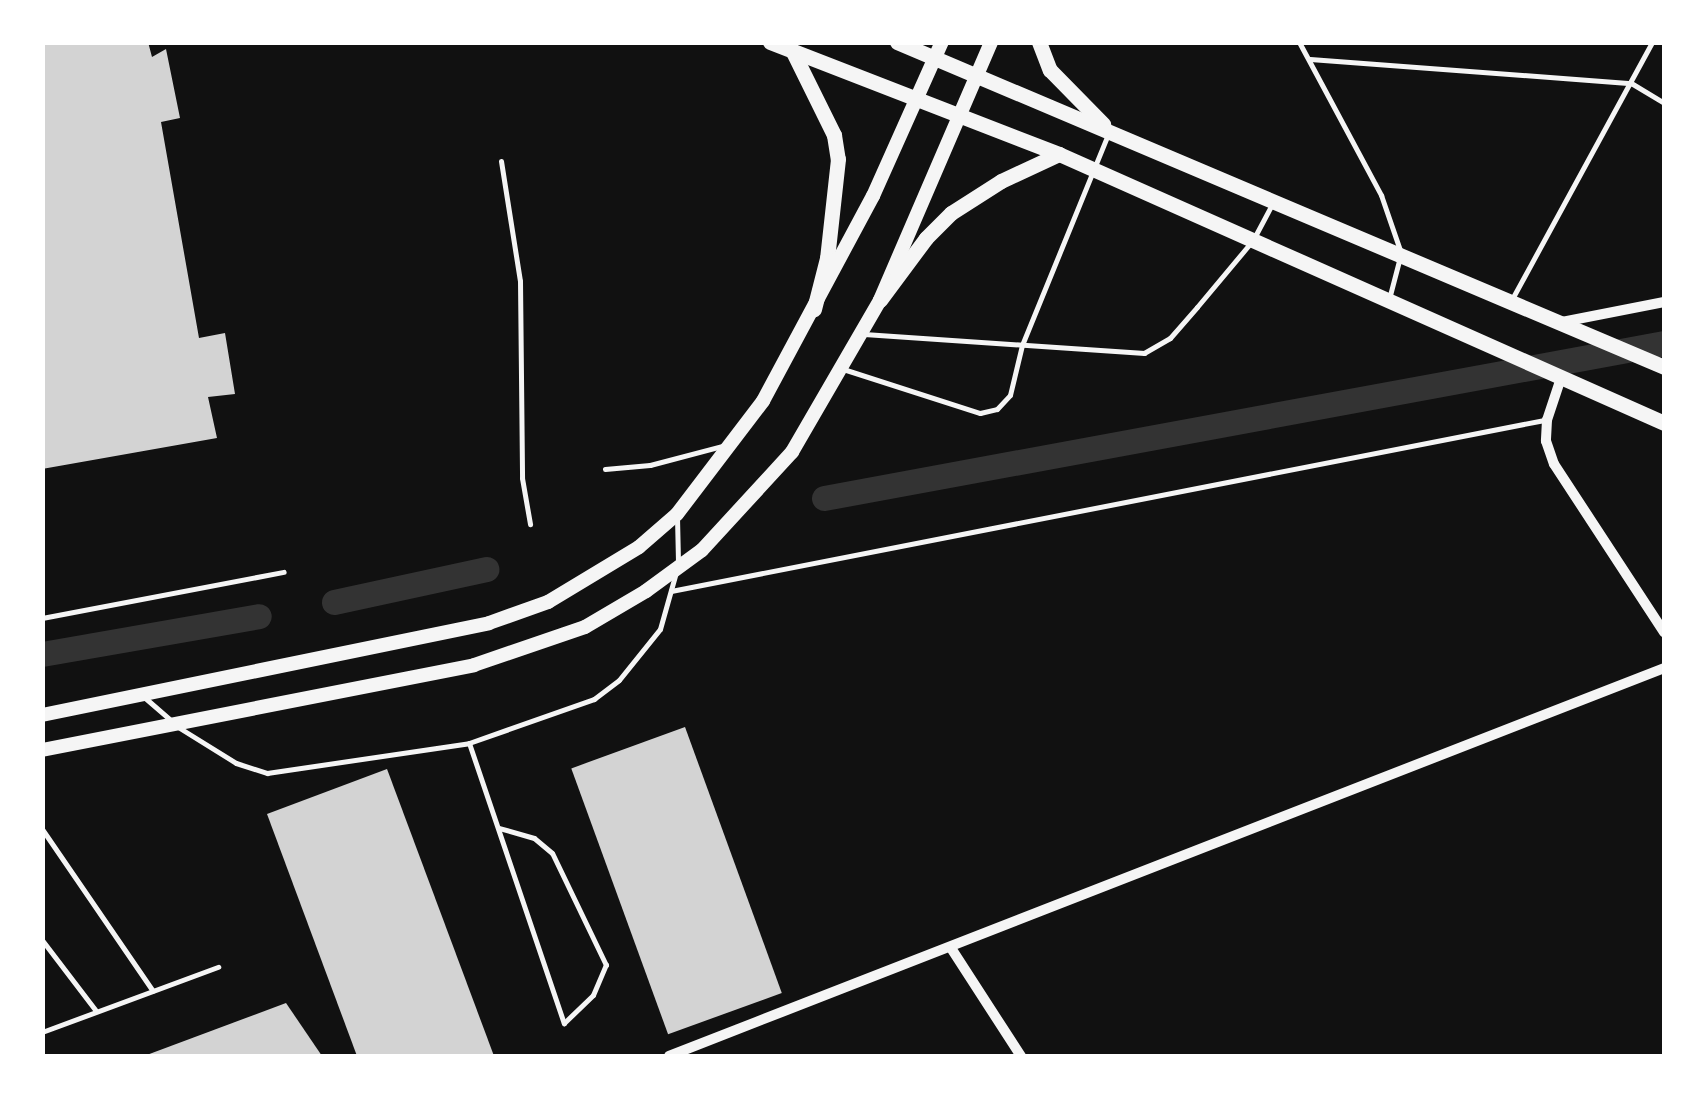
<!DOCTYPE html>
<html>
<head>
<meta charset="utf-8">
<style>
	body { margin:0 }
	#map { position:relative; width:1707px; height:1099px; overflow:hidden; background:#111; font-family:"PT Serif",serif }
	div>[style] { position:absolute }
	.canal>* { height:25px; margin:-12.5px; padding:0 12.5px; transform-origin:12.5px; border-radius:12.5px; background:#333 }
	.building>* { inset:0; background:#d3d3d3; transform-origin:0 0 }
	.service>* { height:5px; margin:-2.5px; padding:0 2.5px; transform-origin:2.5px; border-radius:2.5px; background:#f5f5f5 }
	.minor>* { height:10px; margin:-5px; padding:0 5px; transform-origin:5px; border-radius:5px; background:#f5f5f5 }
	.secondary>* { height:14px; margin:-7px; padding:0 7px; transform-origin:7px; border-radius:7px; background:#f5f5f5 }
	.primary>* { height:15px; margin:-7.5px; padding:0 7.5px; transform-origin:7.5px; border-radius:7.5px; background:#f5f5f5 }
	span { translate:-50% -50%; white-space:nowrap; text-align:center; line-height:1.15; -webkit-text-stroke:10px #fff; paint-order:stroke }
	.frame { position:absolute; inset:0; border:45px solid #fff; pointer-events:none }
</style>
</head>
<body>
<div id="map">
	<div class="canal">
		<i style="left:824px;top:498px;width:854px;rotate:-10.45deg"></i>
		<i style="left:334px;top:602px;width:156px;rotate:-12.2deg"></i>
		<i style="left:42px;top:654px;width:220px;rotate:-9.9deg"></i>
	</div>
	<div class="building">
		<i style="clip-path:polygon(42px 42px,148px 42px,152px 57px,166px 49px,180px 118px,161px 122px,199px 338px,225px 333px,235px 394px,208px 397px,217px 438px,42px 469px)"></i>
		<i style="left:685px;top:727px;width:283px;height:121px;rotate:70deg"></i>
		<i style="clip-path:polygon(387px 769px,494px 1056px,357px 1056px,267px 814px)"></i>
		<i style="clip-path:polygon(286px 1003px,322px 1056px,144px 1056px)"></i>
	</div>
	<div class="service">
		<i style="left:1299px;top:42px;width:174px;rotate:61.8deg"></i>
		<i style="left:1381px;top:195px;width:61px;rotate:71deg"></i>
		<i style="left:1401px;top:253px;width:48px;rotate:104.6deg"></i>
		<i style="left:1310px;top:59px;width:322px;rotate:4.3deg"></i>
		<i style="left:1631px;top:83px;width:39px;rotate:31deg"></i>
		<i style="left:501px;top:161px;width:121px;rotate:81deg"></i>
		<i style="left:520px;top:281px;width:197px;rotate:89.4deg"></i>
		<i style="left:522px;top:478px;width:47px;rotate:80.1deg"></i>
		<i style="left:1512px;top:299px;width:293px;rotate:-61.4deg"></i>
		<i style="left:864px;top:334px;width:281px;rotate:3.9deg"></i>
		<i style="left:1144px;top:353px;width:30px;rotate:-30deg"></i>
		<i style="left:1170px;top:338px;width:41px;rotate:-48.9deg"></i>
		<i style="left:1197px;top:307px;width:87px;rotate:-50.1deg"></i>
		<i style="left:1253px;top:240px;width:40px;rotate:-62deg"></i>
		<i style="left:843px;top:369px;width:144px;rotate:17.8deg"></i>
		<i style="left:980px;top:413px;width:17px;rotate:-13deg"></i>
		<i style="left:997px;top:409px;width:19px;rotate:-47deg"></i>
		<i style="left:1010px;top:395px;width:51px;rotate:-76.5deg"></i>
		<i style="left:1022px;top:345px;width:228px;rotate:-67.8deg"></i>
		<i style="left:605px;top:469px;width:45px;rotate:-5.1deg"></i>
		<i style="left:650px;top:465px;width:74px;rotate:-14.8deg"></i>
		<i style="left:677px;top:517px;width:44px;rotate:88.7deg"></i>
		<i style="left:671px;top:591px;width:890px;rotate:-11.08deg"></i>
		<i style="left:42px;top:618px;width:246px;rotate:-10.8deg"></i>
		<i style="left:144px;top:697px;width:35px;rotate:41deg"></i>
		<i style="left:178px;top:727px;width:68px;rotate:31.8deg"></i>
		<i style="left:236px;top:763px;width:33px;rotate:18deg"></i>
		<i style="left:267px;top:773px;width:204px;rotate:-8.4deg"></i>
		<i style="left:469px;top:743px;width:133px;rotate:-19.4deg"></i>
		<i style="left:594px;top:699px;width:31px;rotate:-37deg"></i>
		<i style="left:619px;top:680px;width:65px;rotate:-51.2deg"></i>
		<i style="left:660px;top:629px;width:59px;rotate:-74.3deg"></i>
		<i style="left:469px;top:743px;width:296px;rotate:71.3deg"></i>
		<i style="left:564px;top:1023px;width:40px;rotate:-44deg"></i>
		<i style="left:593px;top:995px;width:33px;rotate:-67deg"></i>
		<i style="left:606px;top:965px;width:124px;rotate:-115.7deg"></i>
		<i style="left:552px;top:853px;width:23px;rotate:-140deg"></i>
		<i style="left:534px;top:838px;width:37px;rotate:-164deg"></i>
		<i style="left:42px;top:829px;width:196px;rotate:55.6deg"></i>
		<i style="left:42px;top:940px;width:89px;rotate:52.7deg"></i>
		<i style="left:42px;top:1032px;width:188px;rotate:-20.3deg"></i>
	</div>
	<div class="minor">
		<i style="left:1562px;top:322px;width:104px;rotate:-11.1deg"></i>
		<i style="left:1561px;top:378px;width:44px;rotate:108.4deg"></i>
		<i style="left:1547px;top:420px;width:21px;rotate:93deg"></i>
		<i style="left:1546px;top:441px;width:24px;rotate:71deg"></i>
		<i style="left:1554px;top:464px;width:201px;rotate:56.8deg"></i>
		<i style="left:951px;top:948px;width:129px;rotate:57.1deg"></i>
		<i style="left:669px;top:1056px;width:1068px;rotate:-21.3deg"></i>
	</div>
	<div class="secondary">
		<i style="left:42px;top:715px;width:456px;rotate:-11.6deg"></i>
		<i style="left:489px;top:623px;width:63px;rotate:-19.6deg"></i>
		<i style="left:548px;top:602px;width:106px;rotate:-31.1deg"></i>
		<i style="left:639px;top:547px;width:50px;rotate:-41deg"></i>
		<i style="left:677px;top:514px;width:142px;rotate:-52.7deg"></i>
		<i style="left:763px;top:401px;width:233px;rotate:-61.8deg"></i>
		<i style="left:873px;top:196px;width:169px;rotate:-65.9deg"></i>
		<i style="left:42px;top:750px;width:440px;rotate:-11.1deg"></i>
		<i style="left:474px;top:665px;width:117px;rotate:-18.9deg"></i>
		<i style="left:585px;top:627px;width:71px;rotate:-30.5deg"></i>
		<i style="left:646px;top:591px;width:69px;rotate:-36.2deg"></i>
		<i style="left:702px;top:550px;width:133px;rotate:-47.4deg"></i>
		<i style="left:792px;top:452px;width:176px;rotate:-59.9deg"></i>
		<i style="left:880px;top:300px;width:281px;rotate:-66.7deg"></i>
	</div>
	<div class="primary">
		<i style="left:770px;top:42px;width:310px;rotate:21.2deg"></i>
		<i style="left:1059px;top:154px;width:662px;rotate:23.97deg"></i>
		<i style="left:897px;top:42px;width:833px;rotate:22.96deg"></i>
		<i style="left:1039px;top:42px;width:30px;rotate:69deg"></i>
		<i style="left:1050px;top:70px;width:76px;rotate:45.5deg"></i>
		<i style="left:793px;top:52px;width:93px;rotate:63.7deg"></i>
		<i style="left:834px;top:135px;width:24px;rotate:81deg"></i>
		<i style="left:838px;top:159px;width:100px;rotate:96.3deg"></i>
		<i style="left:827px;top:258px;width:53px;rotate:104.3deg"></i>
		<i style="left:880px;top:300px;width:77px;rotate:-53.4deg"></i>
		<i style="left:926px;top:238px;width:35px;rotate:-45deg"></i>
		<i style="left:951px;top:213px;width:59px;rotate:-32.6deg"></i>
		<i style="left:1001px;top:181px;width:64px;rotate:-25deg"></i>
	</div>
	<div class="frame"></div>
</div>
</body>
</html>
